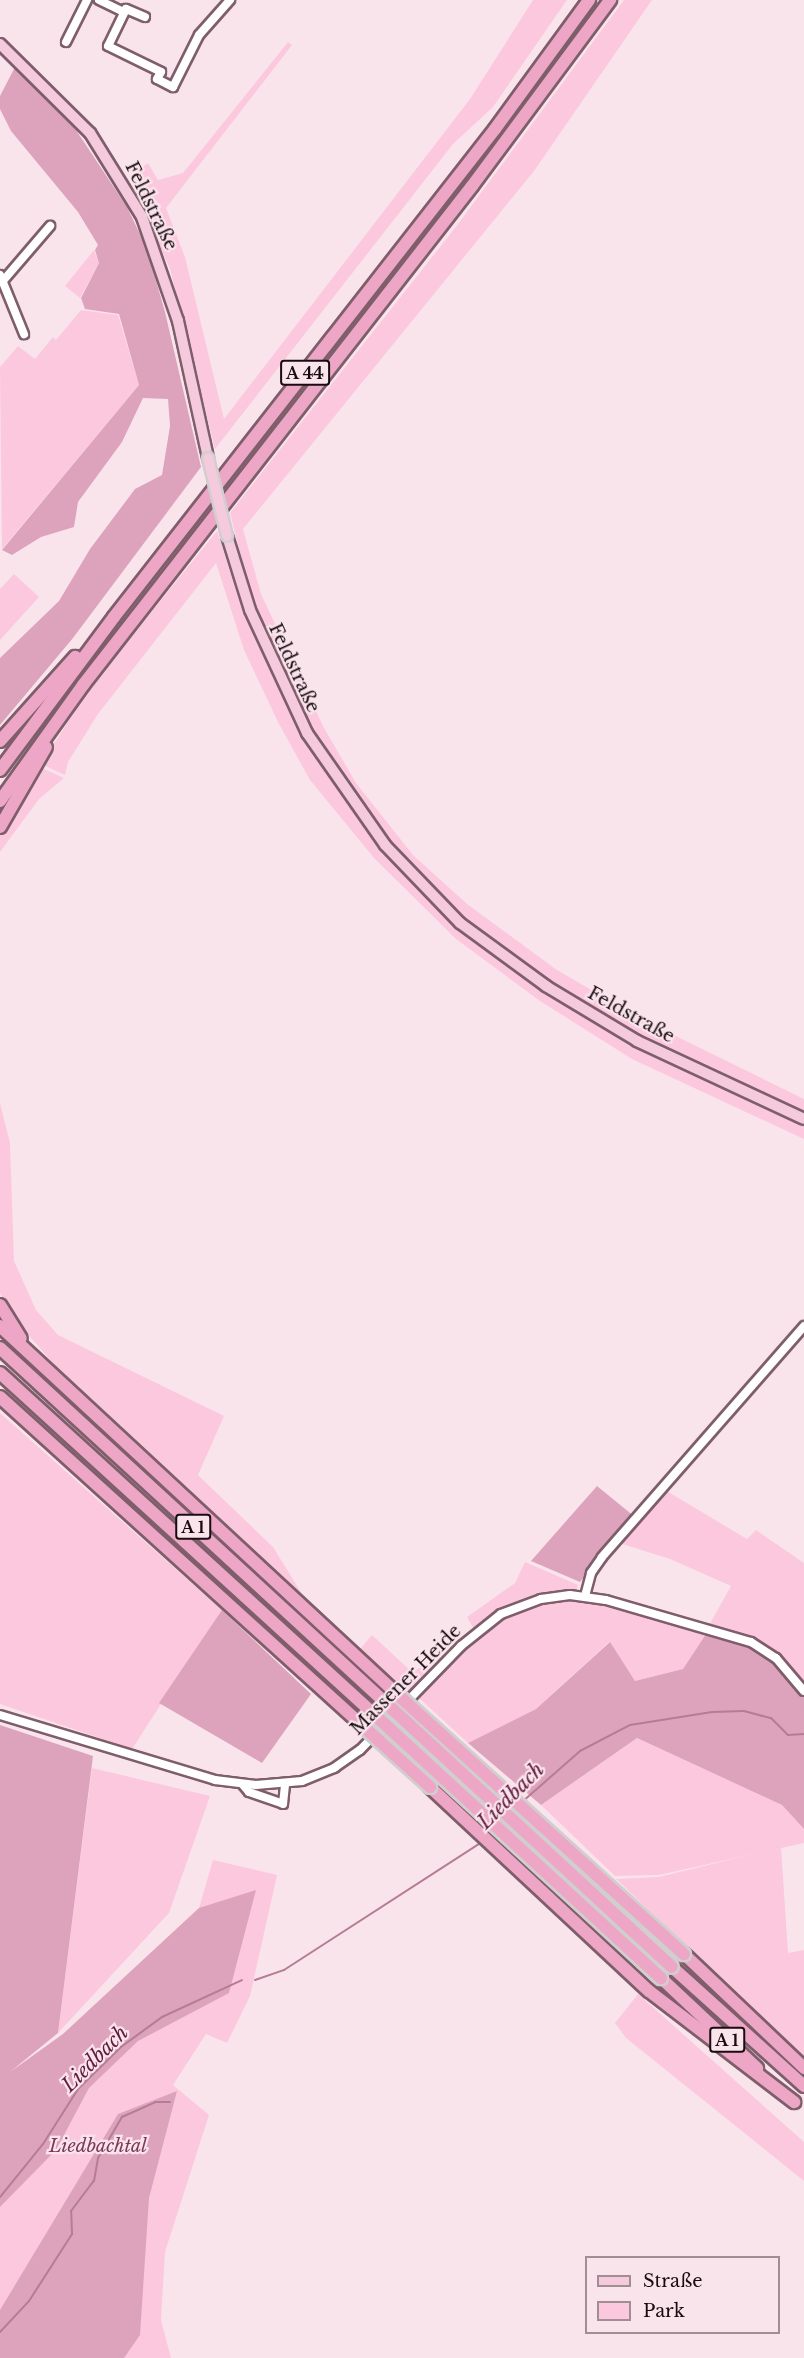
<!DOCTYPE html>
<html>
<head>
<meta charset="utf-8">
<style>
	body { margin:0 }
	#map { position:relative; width:804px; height:2358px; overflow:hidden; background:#fae4ec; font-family:"Libre Baskerville",serif }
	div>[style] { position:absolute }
	.green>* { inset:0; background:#fcc8de }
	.forest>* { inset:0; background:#dea3bc }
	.stream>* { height:2px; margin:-1px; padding:0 1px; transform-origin:1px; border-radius:1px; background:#b57c95 }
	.roads { filter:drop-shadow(2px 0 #7e5e6b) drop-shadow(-2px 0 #7e5e6b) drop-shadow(0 2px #7e5e6b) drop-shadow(0 -2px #7e5e6b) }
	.minor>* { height:8px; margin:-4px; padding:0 4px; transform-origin:4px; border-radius:4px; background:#fff }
	.major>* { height:10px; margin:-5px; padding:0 5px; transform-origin:5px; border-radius:5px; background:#f4cadc }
	.highway>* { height:12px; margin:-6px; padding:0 6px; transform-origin:6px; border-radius:6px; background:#eda6c5 }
	.bridges { filter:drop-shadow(2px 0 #d1cecf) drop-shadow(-2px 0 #d1cecf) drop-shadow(0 2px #d1cecf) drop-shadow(0 -2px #d1cecf) }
	.major-bridge>* { height:10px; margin:-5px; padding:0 5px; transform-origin:5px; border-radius:5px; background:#f4cadc }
	.highway-bridge>* { height:12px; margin:-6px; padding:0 6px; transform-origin:6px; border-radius:6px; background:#eda6c5 }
	span { translate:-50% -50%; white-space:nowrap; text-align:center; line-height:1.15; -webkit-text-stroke:4.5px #fae4ec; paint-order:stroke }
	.shield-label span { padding:2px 4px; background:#fae4ec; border:2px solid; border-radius:4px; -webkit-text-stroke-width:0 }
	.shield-label { font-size:16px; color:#180c11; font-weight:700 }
	.street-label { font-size:18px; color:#180c11 }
	.park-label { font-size:18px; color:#7e3759; font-style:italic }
	.water-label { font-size:20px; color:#601b3f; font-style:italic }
	.legend { position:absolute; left:585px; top:2256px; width:195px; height:78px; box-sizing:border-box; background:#fae4ec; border:2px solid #a08e94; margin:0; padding:8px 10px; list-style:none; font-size:18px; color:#180c11 }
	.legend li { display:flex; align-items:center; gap:12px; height:30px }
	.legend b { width:30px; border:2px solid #a08e94 }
</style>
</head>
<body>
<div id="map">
	<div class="green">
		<i style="clip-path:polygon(533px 0,567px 0,493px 107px,453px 144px,215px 449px,170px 269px,129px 176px,148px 163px,158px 180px,183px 173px,288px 42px,292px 45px,166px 208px,185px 257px,224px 419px,470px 99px)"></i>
		<i style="clip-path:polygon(624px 0,652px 0,534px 171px,243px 529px,261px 594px,324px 728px,356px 783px,413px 855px,467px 904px,557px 970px,643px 1020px,804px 1099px,804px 1114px,640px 1035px,549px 982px,460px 916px,391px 842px,310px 730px,272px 653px,250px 593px,230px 513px,455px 228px)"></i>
		<i style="clip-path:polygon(94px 250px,99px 263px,80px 298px,65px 286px)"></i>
		<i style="clip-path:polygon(81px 310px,118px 315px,139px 385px,2px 549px,0 367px,18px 346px,35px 359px,53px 337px,56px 340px)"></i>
		<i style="clip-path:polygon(217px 531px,238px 596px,300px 733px,381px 850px,460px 930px,543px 990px,634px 1045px,804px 1126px,804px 1139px,632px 1059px,540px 1001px,456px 939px,374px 858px,310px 780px,279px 724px,244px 650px,216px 563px,98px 714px,68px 762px,65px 775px,41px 764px,89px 689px)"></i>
		<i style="clip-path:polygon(14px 574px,39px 597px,0 640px,0 589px)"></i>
		<i style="clip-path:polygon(40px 767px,64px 778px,39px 799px,0 852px,0 829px)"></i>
		<i style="clip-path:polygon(0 1103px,10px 1143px,14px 1261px,36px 1310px,58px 1335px,224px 1416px,198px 1475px,273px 1547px,302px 1594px,52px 1362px,10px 1314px,0 1293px)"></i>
		<i style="clip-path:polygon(0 1413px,222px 1610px,132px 1749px,0 1704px)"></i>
		<i style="clip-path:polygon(665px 1490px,747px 1539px,756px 1530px,804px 1563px,804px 1686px,779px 1656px,761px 1643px,708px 1627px,731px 1586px,670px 1559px,619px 1543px)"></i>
		<i style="clip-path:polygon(525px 1562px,578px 1585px,576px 1592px,530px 1597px,474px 1629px,467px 1617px,515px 1583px)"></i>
		<i style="clip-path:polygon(585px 1599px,706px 1634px,683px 1669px,635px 1681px,609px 1642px,536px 1709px,468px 1743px,418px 1697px,464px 1648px,503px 1618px,532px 1605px)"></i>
		<i style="clip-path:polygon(372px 1635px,412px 1672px,427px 1664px,432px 1670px,411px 1694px,360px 1649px)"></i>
		<i style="clip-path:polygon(637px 1738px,782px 1805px,804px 1829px,804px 1843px,659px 1875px,615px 1876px,541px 1805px)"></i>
		<i style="clip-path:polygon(92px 1768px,210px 1796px,169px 1913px,58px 2033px)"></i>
		<i style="clip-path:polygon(781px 1847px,788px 1953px,804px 1950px,804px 2058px,616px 1879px,659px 1877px)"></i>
		<i style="clip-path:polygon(213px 1860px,277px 1875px,250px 1996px,227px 2043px,206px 2034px,173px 2085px,209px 2115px,165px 2252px,161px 2320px,171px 2358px,0 2358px,0 2080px,63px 2034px,199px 1908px)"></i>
		<i style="clip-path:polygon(638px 1994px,804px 2142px,804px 2181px,626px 2038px,615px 2023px)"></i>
	</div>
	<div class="forest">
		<i style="clip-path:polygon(15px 67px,76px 130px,127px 207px,147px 249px,165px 312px,201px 467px,73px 638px,0 725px,0 658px,59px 601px,90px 549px,135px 489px,162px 475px,170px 426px,168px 399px,143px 398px,122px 442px,78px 502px,74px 527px,41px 537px,12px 555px,2px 550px,139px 385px,119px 314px,85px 309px,81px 298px,99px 263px,95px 250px,98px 245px,78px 212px,11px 131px,0 109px,0 96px)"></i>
		<i style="clip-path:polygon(597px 1486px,635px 1517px,580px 1582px,531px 1561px)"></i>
		<i style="clip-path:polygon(222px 1610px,311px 1694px,262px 1763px,159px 1703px)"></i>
		<i style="clip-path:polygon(706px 1634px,750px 1645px,774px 1661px,804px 1696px,804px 1829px,782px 1805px,637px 1738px,541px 1805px,468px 1743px,536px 1709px,610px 1642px,635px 1681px,683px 1669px)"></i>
		<i style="clip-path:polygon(0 1725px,93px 1756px,58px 2033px,10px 2072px,63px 2034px,199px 1908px,256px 1890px,229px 1993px,138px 2041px,89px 2088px,56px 2150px,0 2207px)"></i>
		<i style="clip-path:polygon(177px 2091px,149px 2198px,140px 2335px,124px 2358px,0 2358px,0 2310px,118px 2114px)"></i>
	</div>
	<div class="stream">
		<i style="left:522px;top:1802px;width:77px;rotate:-41.3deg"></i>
		<i style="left:580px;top:1751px;width:56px;rotate:-27.5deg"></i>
		<i style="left:630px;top:1725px;width:83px;rotate:-9deg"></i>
		<i style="left:712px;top:1712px;width:32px;rotate:-2deg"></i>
		<i style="left:744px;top:1711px;width:28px;rotate:15deg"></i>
		<i style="left:771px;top:1718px;width:24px;rotate:45deg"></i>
		<i style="left:788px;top:1735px;width:16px;rotate:-4deg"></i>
		<i style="left:255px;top:1980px;width:31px;rotate:-19deg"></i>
		<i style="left:284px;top:1970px;width:236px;rotate:-32.9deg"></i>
		<i style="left:0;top:2197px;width:68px;rotate:-50.9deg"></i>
		<i style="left:43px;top:2144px;width:65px;rotate:-57.5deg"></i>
		<i style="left:78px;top:2089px;width:60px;rotate:-44.3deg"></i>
		<i style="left:121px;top:2047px;width:51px;rotate:-36.2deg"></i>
		<i style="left:162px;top:2017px;width:88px;rotate:-24.8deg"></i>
		<i style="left:0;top:2332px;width:42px;rotate:-46.9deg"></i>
		<i style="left:29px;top:2301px;width:80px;rotate:-57.3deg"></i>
		<i style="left:72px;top:2234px;width:23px;rotate:-92deg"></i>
		<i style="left:71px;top:2211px;width:38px;rotate:-53deg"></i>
		<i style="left:94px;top:2181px;width:23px;rotate:-80deg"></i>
		<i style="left:98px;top:2158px;width:48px;rotate:-59.7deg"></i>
		<i style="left:122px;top:2117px;width:36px;rotate:-24deg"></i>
		<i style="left:155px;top:2102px;width:15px"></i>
	</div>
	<div class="roads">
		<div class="minor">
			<i style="left:99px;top:0;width:28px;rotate:26deg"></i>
			<i style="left:145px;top:17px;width:21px;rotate:-157deg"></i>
			<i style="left:126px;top:9px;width:41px;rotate:115.9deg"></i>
			<i style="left:108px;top:46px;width:59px;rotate:26.1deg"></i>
			<i style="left:161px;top:72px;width:8px;rotate:120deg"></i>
			<i style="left:157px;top:79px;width:18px;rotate:27deg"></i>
			<i style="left:173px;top:87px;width:58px;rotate:-63.4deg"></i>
			<i style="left:199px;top:35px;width:47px;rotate:-48.5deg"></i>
			<i style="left:66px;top:42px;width:47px;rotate:-63.4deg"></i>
			<i style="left:0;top:275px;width:64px;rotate:67.9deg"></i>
			<i style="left:2px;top:282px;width:74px;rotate:-49.4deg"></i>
			<i style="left:585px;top:1596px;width:24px;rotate:-75deg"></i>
			<i style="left:591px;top:1573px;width:19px;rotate:-55deg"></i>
			<i style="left:602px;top:1557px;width:307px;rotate:-48.8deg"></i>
			<i style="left:0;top:1715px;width:225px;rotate:16.8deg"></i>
			<i style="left:215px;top:1780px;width:41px;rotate:7deg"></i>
			<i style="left:256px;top:1785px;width:46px;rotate:-5deg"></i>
			<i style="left:302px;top:1781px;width:35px;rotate:-22deg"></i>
			<i style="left:334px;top:1768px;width:32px;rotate:-35deg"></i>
			<i style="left:360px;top:1750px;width:145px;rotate:-45.8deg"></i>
			<i style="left:461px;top:1646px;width:51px;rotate:-38.7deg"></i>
			<i style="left:501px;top:1614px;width:43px;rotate:-20.6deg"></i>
			<i style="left:541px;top:1599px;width:29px;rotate:-8deg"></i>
			<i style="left:570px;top:1595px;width:36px;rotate:8deg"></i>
			<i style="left:606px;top:1600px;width:151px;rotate:16.2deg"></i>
			<i style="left:751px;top:1642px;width:30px;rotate:33deg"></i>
			<i style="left:776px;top:1658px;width:43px;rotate:49.7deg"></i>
			<i style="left:243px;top:1785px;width:9px;rotate:49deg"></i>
			<i style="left:249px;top:1792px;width:36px;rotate:19deg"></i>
			<i style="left:283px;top:1804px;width:20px;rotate:-84deg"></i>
		</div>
		<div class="major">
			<i style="left:0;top:44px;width:127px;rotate:44.7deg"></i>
			<i style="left:90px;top:133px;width:99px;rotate:58.2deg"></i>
			<i style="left:142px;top:217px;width:110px;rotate:70.9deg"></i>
			<i style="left:178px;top:321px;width:140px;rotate:77.6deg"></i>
			<i style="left:227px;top:536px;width:77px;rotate:72.7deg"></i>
			<i style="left:250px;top:610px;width:136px;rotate:65.1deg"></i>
			<i style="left:307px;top:733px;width:136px;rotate:55.1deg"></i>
			<i style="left:385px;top:845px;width:108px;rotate:46.1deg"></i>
			<i style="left:460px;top:923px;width:107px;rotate:36.2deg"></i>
			<i style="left:546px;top:986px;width:106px;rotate:31.1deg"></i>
			<i style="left:637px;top:1041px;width:184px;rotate:25deg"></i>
		</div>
		<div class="highway">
			<i style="left:0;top:741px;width:113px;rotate:-48.2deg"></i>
			<i style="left:0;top:770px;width:191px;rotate:-53.3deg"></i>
			<i style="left:114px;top:617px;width:619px;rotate:-52.02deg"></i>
			<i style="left:495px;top:129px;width:160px;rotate:-53.9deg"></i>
			<i style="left:0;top:801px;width:143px;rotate:-54.4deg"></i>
			<i style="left:83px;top:685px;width:633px;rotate:-52.06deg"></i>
			<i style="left:472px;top:186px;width:232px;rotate:-53.4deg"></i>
			<i style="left:0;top:827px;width:92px;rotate:-60.1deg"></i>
			<i style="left:0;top:1305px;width:39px;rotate:58deg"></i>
			<i style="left:0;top:1326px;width:543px;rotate:42.83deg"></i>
			<i style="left:0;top:1348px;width:527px;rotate:42.62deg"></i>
			<i style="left:0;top:1373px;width:510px;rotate:42.38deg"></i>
			<i style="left:0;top:1397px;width:493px;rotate:42.2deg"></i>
			<i style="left:430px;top:1787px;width:299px;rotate:43deg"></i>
			<i style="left:649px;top:1991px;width:183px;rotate:37.4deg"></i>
			<i style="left:684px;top:1954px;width:166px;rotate:43.5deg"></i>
			<i style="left:672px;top:1967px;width:178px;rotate:42deg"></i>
			<i style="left:661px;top:1978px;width:132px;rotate:43.2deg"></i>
		</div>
	</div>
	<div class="bridges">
		<div class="major-bridge">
			<i style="left:208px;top:458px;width:80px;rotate:76.3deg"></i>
		</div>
		<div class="highway-bridge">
			<i style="left:398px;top:1695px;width:386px;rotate:42.2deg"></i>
			<i style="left:388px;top:1705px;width:386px;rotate:42.7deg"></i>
			<i style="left:377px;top:1717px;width:386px;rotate:42.6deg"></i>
			<i style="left:365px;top:1728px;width:88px;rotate:42.2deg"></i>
		</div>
	</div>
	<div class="shield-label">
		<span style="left:305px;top:373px">A 44</span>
		<span style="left:193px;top:1527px">A 1</span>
		<span style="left:727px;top:2040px">A 1</span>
	</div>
	<div class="street-label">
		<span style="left:151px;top:206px;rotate:64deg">Feldstraße</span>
		<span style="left:294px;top:668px;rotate:65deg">Feldstraße</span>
		<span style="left:631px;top:1015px;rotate:29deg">Feldstraße</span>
		<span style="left:406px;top:1680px;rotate:-45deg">Massener Heide</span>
	</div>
	<div class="park-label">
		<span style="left:98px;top:2146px">Liedbachtal</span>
	</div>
	<div class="water-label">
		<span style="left:511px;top:1796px;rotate:-45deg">Liedbach</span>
		<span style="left:95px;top:2059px;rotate:-45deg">Liedbach</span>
	</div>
	<ul class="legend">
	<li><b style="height:8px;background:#f4cadc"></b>Straße</li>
	<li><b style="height:16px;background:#fcc8de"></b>Park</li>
	</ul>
</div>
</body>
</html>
